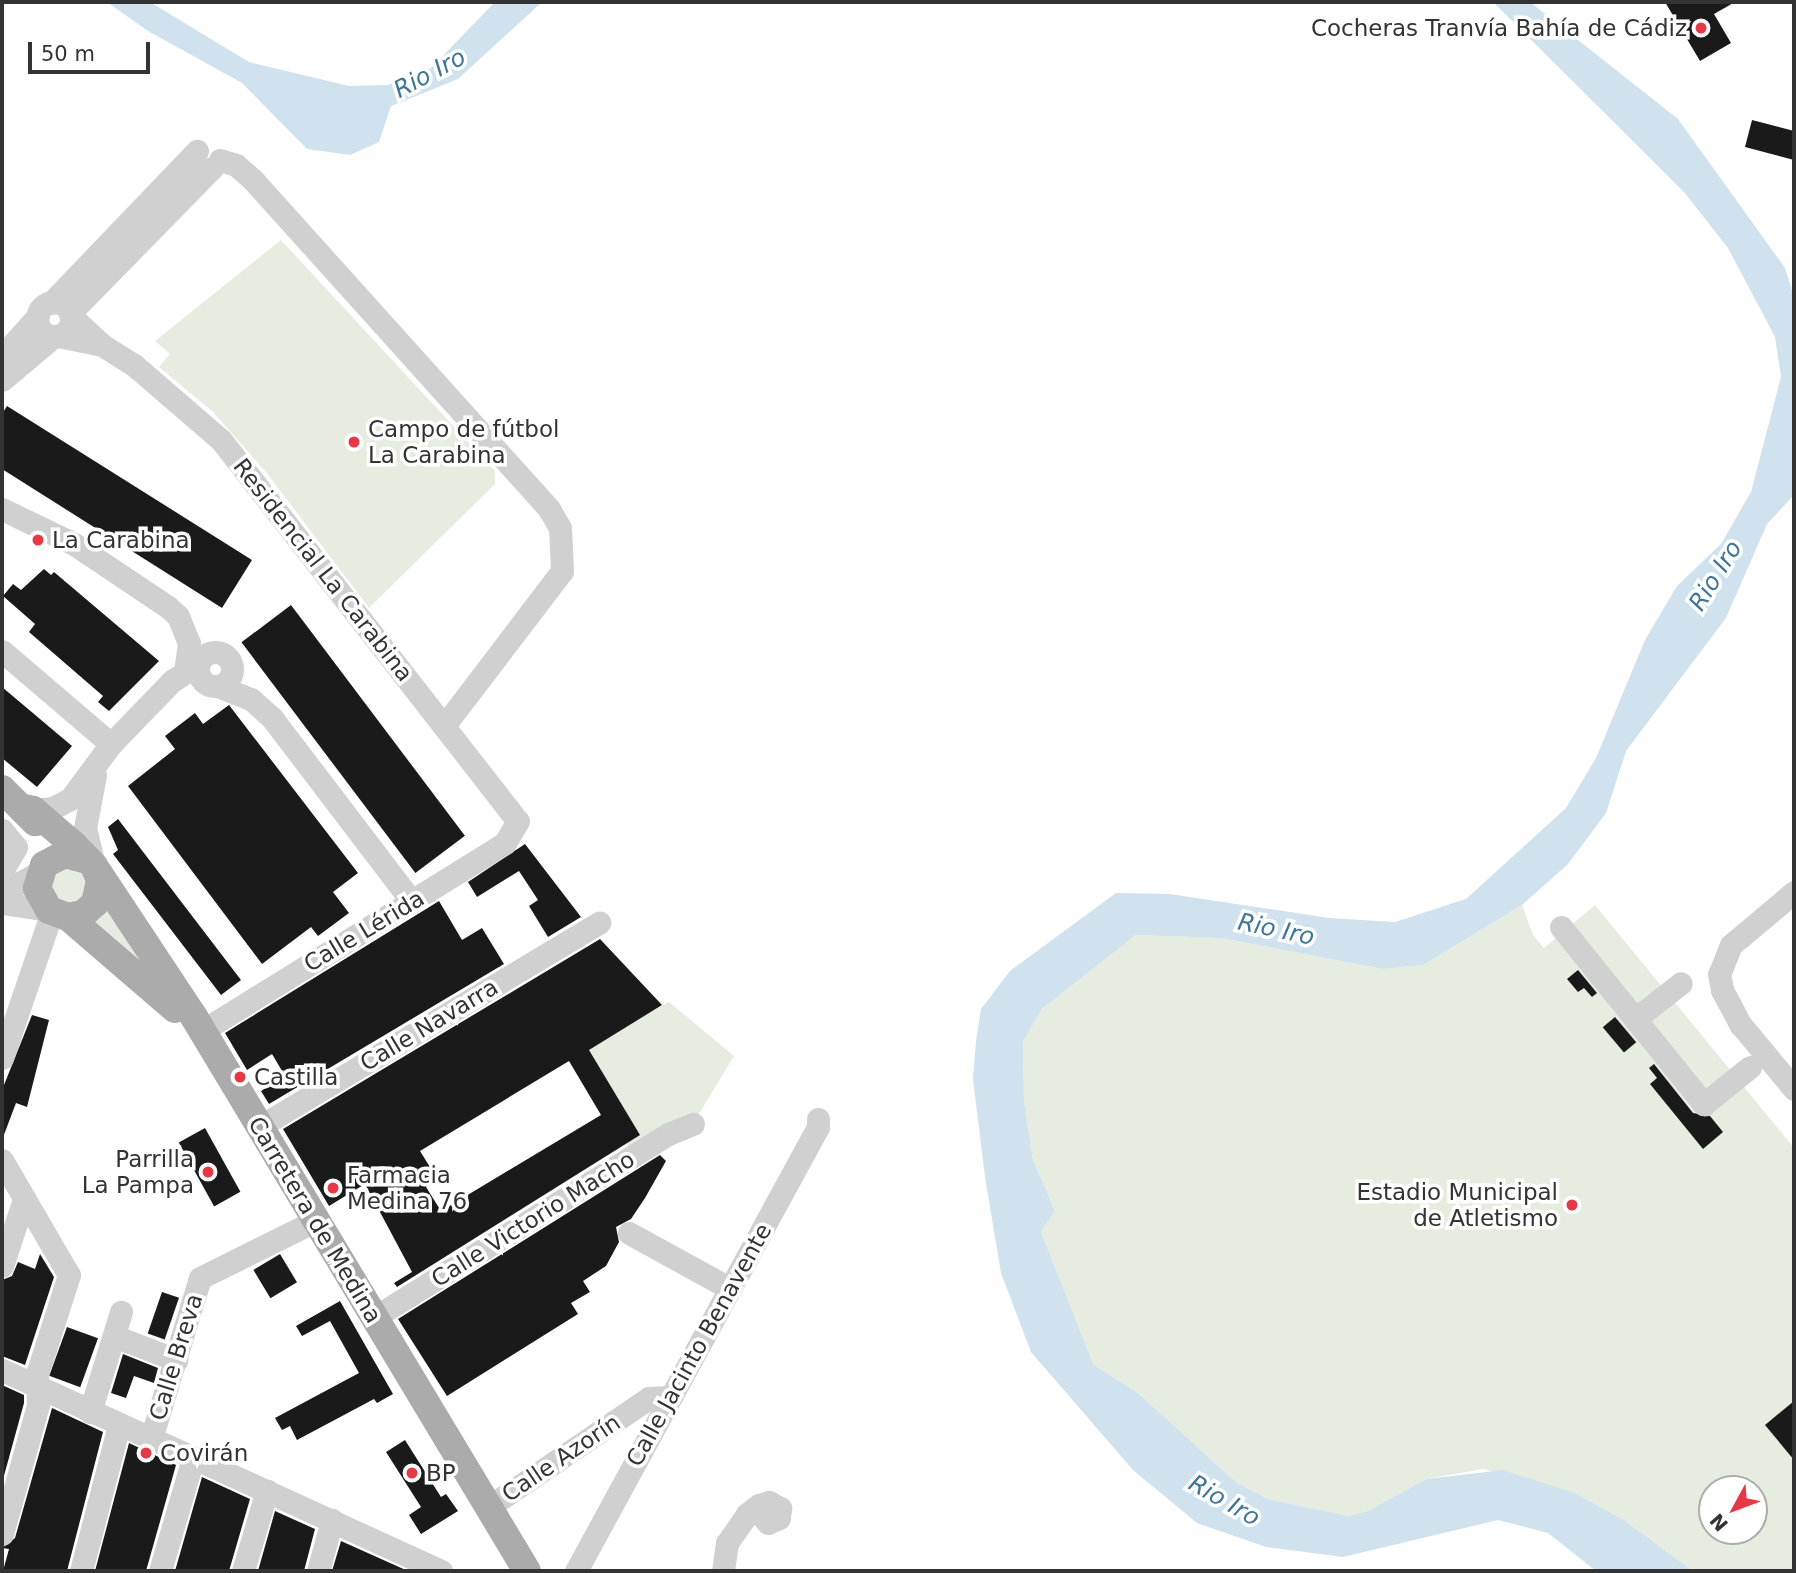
<!DOCTYPE html>
<html>
<head>
<meta charset="utf-8">
<style>
	body { margin:0 }
	#map { position:relative; width:1796px; height:1573px; overflow:hidden; background:#fff; font-family:"DejaVu Sans",sans-serif }
	div>[style] { position:absolute }
	.green>* { inset:0; background:#e6ecdf }
	.water>* { inset:0; background:#cfe2ee }
	.building>* { inset:0; background:#1a1a1a; transform-origin:0 0 }
	.minor>* { height:23px; margin:-11.5px; padding:0 11.5px; transform-origin:11.5px; border-radius:11.5px; background:#d0d0d0 }
	.minor>.ring { margin:-11.5px; padding:0; box-sizing:content-box; background:none; border:23px solid #d0d0d0; border-radius:50% }
	.major>* { height:28px; margin:-14px; padding:0 14px; transform-origin:14px; border-radius:14px; background:#ababab }
	.dots>* { width:19px; height:19px; translate:-50% -50%; box-sizing:border-box; border:4px solid #fff; border-radius:50% }
	span { translate:-50% -50%; white-space:nowrap; text-align:center; line-height:1.15; -webkit-text-stroke:7px #fff; paint-order:stroke }
	.poi-label { font-size:23px; color:#333 }
	.right { translate:-100% -50%; text-align:right }
	.left { translate:0 -50%; text-align:left }
	.street-label { font-size:23px; color:#333 }
	.water-label { font-size:24px; color:#3f7597; font-style:italic }
	.frame { position:absolute; inset:0; border:4px solid #333; pointer-events:none }
	.north { position:absolute; left:1698px; top:1475px; width:70px; height:70px; box-sizing:border-box; background:#fff; border:2px solid #adadad; border-radius:50%; rotate:229deg; font-size:19px; font-weight:700; line-height:28px; text-align:center; color:#333 }
	.north::after { content:''; display:block; margin:auto; width:24px; height:32px; background:#e63946; clip-path:polygon(50% 0,100% 100%,50% 72%,0 100%) }
	.scale { position:absolute; left:28px; top:42px; width:122px; height:32px; box-sizing:border-box; border:4px solid #333; border-top:0; padding-left:9px; font-size:21px; line-height:24px; white-space:nowrap; color:#333; -webkit-text-stroke:5px #fff; paint-order:stroke }
</style>
</head>
<body>
<div id="map">
	<div class="green">
		<i style="clip-path:polygon(281px 240px,495px 471px,495px 484px,369px 608px,266px 472px,213px 412px,159px 367px,170px 354px,155px 341px)"></i>
		<i style="clip-path:polygon(71px 865px,87px 875px,88px 895px,72px 906px,54px 898px,50px 879px)"></i>
		<i style="clip-path:polygon(104px 905px,147px 967px,91px 921px)"></i>
		<i style="clip-path:polygon(evenodd,1522px 905px,1533px 935px,1544px 948px,1595px 905px,1794px 1148px,1794px 1571px,1693px 1571px,1624px 1520px,1577px 1494px,1483px 1469px,1426px 1479px,1368px 1511px,1348px 1516px,1268px 1499px,1237px 1483px,1138px 1393px,1093px 1364px,1085px 1345px,1041px 1232px,1055px 1211px,1033px 1160px,1024px 1101px,1023px 1040px,1042px 1009px,1136px 935px,1221px 938px,1383px 969px,1423px 965px,1522px 905px,1712px 1489px,1754px 1489px,1754px 1531px,1712px 1531px,1712px 1489px)"></i>
		<i style="clip-path:polygon(669px 1002px,734px 1056px,693px 1124px,634px 1155px,577px 1064px,583px 1050px)"></i>
	</div>
	<div class="water">
		<i style="clip-path:polygon(107px 2px,150px 2px,249px 62px,349px 86px,388px 85px,431px 68px,495px 2px,542px 2px,458px 79px,391px 106px,379px 142px,350px 155px,307px 149px,242px 83px,148px 31px)"></i>
		<i style="clip-path:polygon(1493px 2px,1530px 2px,1678px 119px,1785px 268px,1794px 297px,1794px 495px,1767px 524px,1726px 618px,1626px 751px,1606px 813px,1568px 864px,1522px 905px,1423px 965px,1383px 969px,1221px 938px,1136px 935px,1042px 1009px,1023px 1041px,1024px 1101px,1033px 1160px,1055px 1211px,1041px 1232px,1093px 1364px,1138px 1393px,1237px 1483px,1268px 1499px,1348px 1516px,1368px 1511px,1426px 1479px,1503px 1470px,1577px 1494px,1624px 1520px,1693px 1571px,1596px 1571px,1548px 1533px,1498px 1520px,1343px 1557px,1266px 1547px,1197px 1523px,1133px 1470px,1031px 1352px,1001px 1273px,985px 1177px,973px 1079px,976px 1041px,981px 1009px,1010px 971px,1116px 893px,1170px 894px,1329px 918px,1395px 922px,1466px 899px,1566px 808px,1596px 758px,1645px 640px,1677px 586px,1721px 544px,1751px 492px,1781px 377px,1775px 337px,1728px 248px,1684px 192px)"></i>
	</div>
	<div class="building">
		<i style="clip-path:polygon(1665px 2px,1735px 2px,1714px 14px,1731px 43px,1700px 61px)"></i>
		<i style="clip-path:polygon(1752px 120px,1794px 131px,1794px 160px,1745px 147px)"></i>
		<i style="clip-path:polygon(7px 406px,252px 560px,222px 608px,2px 469px,2px 414px)"></i>
		<i style="clip-path:polygon(44px 569px,51px 575px,54px 572px,159px 661px,109px 711px,98px 702px,103px 696px,29px 632px,35px 624px,3px 596px,13px 584px,21px 590px)"></i>
		<i style="left:291px;top:605px;width:289px;height:62px;rotate:53deg"></i>
		<i style="clip-path:polygon(2px 687px,72px 746px,37px 787px,2px 758px)"></i>
		<i style="clip-path:polygon(229px 705px,358px 873px,333px 892px,349px 913px,318px 936px,311px 927px,262px 964px,128px 786px,175px 749px,165px 736px,195px 713px,203px 724px)"></i>
		<i style="clip-path:polygon(118px 819px,241px 980px,221px 995px,113px 854px,118px 850px,108px 827px)"></i>
		<i style="clip-path:polygon(525px 844px,581px 917px,548px 937px,529px 906px,538px 900px,519px 871px,477px 897px,468px 882px)"></i>
		<i style="clip-path:polygon(439px 901px,462px 940px,482px 928px,504px 964px,269px 1104px,261px 1091px,285px 1076px,272px 1054px,247px 1070px,225px 1033px)"></i>
		<i style="clip-path:polygon(evenodd,600px 939px,662px 1005px,589px 1050px,640px 1135px,397px 1287px,394px 1283px,412px 1272px,365px 1184px,329px 1206px,283px 1129px,600px 939px,569px 1061px,601px 1115px,441px 1211px,426px 1187px,438px 1180px,420px 1151px,569px 1061px)"></i>
		<i style="clip-path:polygon(1578px 970px,1597px 993px,1592px 997px,1584px 988px,1578px 992px,1567px 979px)"></i>
		<i style="clip-path:polygon(32px 1015px,49px 1020px,27px 1107px,16px 1103px,2px 1140px,2px 1090px)"></i>
		<i style="left:1615px;top:1017px;width:33px;height:16px;rotate:50deg"></i>
		<i style="clip-path:polygon(1654px 1064px,1693px 1113px,1710px 1116px,1723px 1132px,1703px 1149px,1650px 1084px,1657px 1078px,1649px 1068px)"></i>
		<i style="left:205px;top:1128px;width:73px;height:30px;rotate:61deg"></i>
		<i style="clip-path:polygon(660px 1155px,666px 1161px,645px 1198px,631px 1219px,616px 1227px,619px 1242px,606px 1266px,583px 1281px,590px 1292px,571px 1303px,578px 1314px,447px 1396px,398px 1319px)"></i>
		<i style="clip-path:polygon(40px 1254px,54px 1277px,25px 1365px,2px 1356px,2px 1280px,12px 1276px,18px 1262px,35px 1269px)"></i>
		<i style="left:280px;top:1254px;width:33px;height:31px;rotate:59deg"></i>
		<i style="left:162px;top:1292px;width:18px;height:44px;rotate:19deg"></i>
		<i style="clip-path:polygon(340px 1301px,393px 1394px,377px 1403px,374px 1399px,297px 1440px,290px 1426px,282px 1430px,275px 1418px,359px 1373px,330px 1321px,302px 1336px,296px 1326px)"></i>
		<i style="left:67px;top:1327px;width:33px;height:52px;rotate:20deg"></i>
		<i style="clip-path:polygon(123px 1354px,158px 1368px,154px 1383px,134px 1376px,126px 1398px,111px 1393px)"></i>
		<i style="clip-path:polygon(2px 1385px,24px 1395px,24px 1403px,2px 1483px)"></i>
		<i style="clip-path:polygon(1794px 1401px,1794px 1460px,1765px 1425px)"></i>
		<i style="clip-path:polygon(52px 1408px,103px 1432px,67px 1571px,3px 1571px,9px 1549px,2px 1548px,15px 1538px)"></i>
		<i style="clip-path:polygon(405px 1440px,441px 1497px,446px 1494px,458px 1511px,421px 1534px,409px 1515px,421px 1507px,386px 1452px)"></i>
		<i style="clip-path:polygon(129px 1443px,176px 1465px,146px 1571px,95px 1571px)"></i>
		<i style="clip-path:polygon(202px 1477px,250px 1499px,229px 1571px,175px 1571px)"></i>
		<i style="clip-path:polygon(275px 1511px,315px 1529px,304px 1571px,258px 1571px)"></i>
		<i style="clip-path:polygon(341px 1541px,408px 1571px,332px 1571px)"></i>
	</div>
	<div class="minor">
		<i style="left:220px;top:160px;width:17px;rotate:17deg"></i>
		<i style="left:236px;top:165px;width:23px;rotate:41deg"></i>
		<i style="left:253px;top:180px;width:443px;rotate:48deg"></i>
		<i style="left:549px;top:509px;width:22px;rotate:60deg"></i>
		<i style="left:560px;top:528px;width:43px;rotate:87.3deg"></i>
		<i style="left:562px;top:571px;width:195px;rotate:127.3deg"></i>
		<i class="ring" style="left:37px;top:302px;width:11px;height:11px"></i>
		<i style="left:51px;top:303px;width:211px;rotate:-46.2deg"></i>
		<i style="left:70px;top:313px;width:203px;rotate:-45.6deg"></i>
		<i style="left:58px;top:336px;width:45px;rotate:11.6deg"></i>
		<i style="left:102px;top:345px;width:42px;rotate:-136.9deg"></i>
		<i style="left:102px;top:345px;width:38px;rotate:32deg"></i>
		<i style="left:134px;top:365px;width:115px;rotate:40.8deg"></i>
		<i style="left:221px;top:440px;width:483px;rotate:52.1deg"></i>
		<i style="left:518px;top:821px;width:26px;rotate:121deg"></i>
		<i style="left:505px;top:843px;width:359px;rotate:148.2deg"></i>
		<i style="left:2px;top:356px;width:54px;rotate:-48deg"></i>
		<i style="left:2px;top:380px;width:68px;rotate:-40.2deg"></i>
		<i style="left:2px;top:509px;width:80px;rotate:25.9deg"></i>
		<i style="left:74px;top:544px;width:113px;rotate:33.8deg"></i>
		<i style="left:168px;top:607px;width:13px;rotate:42deg"></i>
		<i style="left:178px;top:616px;width:29px;rotate:68deg"></i>
		<i style="left:189px;top:643px;width:28px;rotate:98deg"></i>
		<i style="left:2px;top:651px;width:143px;rotate:40.5deg"></i>
		<i class="ring" style="left:198px;top:652px;width:11px;height:11px"></i>
		<i style="left:218px;top:686px;width:35px;rotate:22deg"></i>
		<i style="left:251px;top:699px;width:28px;rotate:42deg"></i>
		<i style="left:272px;top:718px;width:231px;rotate:52.7deg"></i>
		<i style="left:33px;top:810px;width:20px;rotate:-6deg"></i>
		<i style="left:53px;top:808px;width:19px;rotate:-28deg"></i>
		<i style="left:70px;top:799px;width:69px;rotate:-53.3deg"></i>
		<i style="left:111px;top:744px;width:88px;rotate:-45.9deg"></i>
		<i style="left:172px;top:681px;width:31px;rotate:-33deg"></i>
		<i style="left:2px;top:830px;width:22px;rotate:51deg"></i>
		<i style="left:16px;top:847px;width:28px;rotate:120deg"></i>
		<i style="left:94px;top:866px;width:39px;rotate:-103deg"></i>
		<i style="left:85px;top:828px;width:54px;rotate:-79.3deg"></i>
		<i style="left:2px;top:892px;width:43px;rotate:-27.8deg"></i>
		<i style="left:1794px;top:892px;width:82px;rotate:139.9deg"></i>
		<i style="left:1731px;top:945px;width:31px;rotate:112deg"></i>
		<i style="left:1719px;top:974px;width:16px;rotate:79deg"></i>
		<i style="left:1722px;top:990px;width:40px;rotate:62deg"></i>
		<i style="left:1741px;top:1025px;width:83px;rotate:50.4deg"></i>
		<i style="left:2px;top:903px;width:48px;rotate:8.5deg"></i>
		<i style="left:1561px;top:927px;width:228px;rotate:51.1deg"></i>
		<i style="left:1704px;top:1104px;width:59px;rotate:-38.8deg"></i>
		<i style="left:1635px;top:1019px;width:58px;rotate:-38deg"></i>
		<i style="left:2px;top:1058px;width:154px;rotate:-71.1deg"></i>
		<i style="left:259px;top:1127px;width:397px;rotate:-31deg"></i>
		<i style="left:2px;top:1160px;width:133px;rotate:59.8deg"></i>
		<i style="left:69px;top:1275px;width:104px;rotate:107.9deg"></i>
		<i style="left:37px;top:1374px;width:31px;rotate:88deg"></i>
		<i style="left:38px;top:1405px;width:134px;rotate:105.6deg"></i>
		<i style="left:629px;top:1233px;width:114px;rotate:28.8deg"></i>
		<i style="left:2px;top:1266px;width:71px;rotate:-71.8deg"></i>
		<i style="left:375px;top:1317px;width:345px;rotate:-32deg"></i>
		<i style="left:668px;top:1134px;width:27px;rotate:-22deg"></i>
		<i style="left:114px;top:1336px;width:67px;rotate:20.9deg"></i>
		<i style="left:2px;top:1370px;width:483px;rotate:24.6deg"></i>
		<i style="left:90px;top:1412px;width:105px;rotate:-72.8deg"></i>
		<i style="left:151px;top:1439px;width:168px;rotate:-73.1deg"></i>
		<i style="left:200px;top:1278px;width:131px;rotate:-26.4deg"></i>
		<i style="left:490px;top:1506px;width:192px;rotate:-34.2deg"></i>
		<i style="left:649px;top:1398px;width:20px;rotate:-3deg"></i>
		<i style="left:81px;top:1571px;width:151px;rotate:-75.4deg"></i>
		<i style="left:160px;top:1571px;width:118px;rotate:-73.7deg"></i>
		<i style="left:243px;top:1571px;width:84px;rotate:-73.5deg"></i>
		<i style="left:318px;top:1571px;width:53px;rotate:-74.6deg"></i>
		<i style="left:576px;top:1571px;width:506px;rotate:-61.41deg"></i>
		<i style="left:818px;top:1127px;width:8px;rotate:-90deg"></i>
		<i style="left:723px;top:1571px;width:28px;rotate:-82deg"></i>
		<i style="left:727px;top:1543px;width:35px;rotate:-55deg"></i>
		<i style="left:747px;top:1514px;width:15px;rotate:-37deg"></i>
		<i style="left:759px;top:1505px;width:10px;rotate:-17deg"></i>
		<i style="left:769px;top:1502px;width:13px;rotate:29deg"></i>
		<i style="left:780px;top:1508px;width:10px;rotate:96deg"></i>
		<i style="left:779px;top:1518px;width:12px;rotate:156deg"></i>
		<i style="left:768px;top:1523px;width:20px;rotate:-131deg"></i>
	</div>
	<div class="major">
		<i style="left:2px;top:789px;width:47px;rotate:45deg"></i>
		<i style="left:25px;top:808px;width:8px;rotate:14deg"></i>
		<i style="left:33px;top:810px;width:54px;rotate:40.5deg"></i>
		<i style="left:74px;top:845px;width:29px;rotate:46deg"></i>
		<i style="left:94px;top:866px;width:15px;rotate:67deg"></i>
		<i style="left:100px;top:880px;width:24px;rotate:102deg"></i>
		<i style="left:95px;top:903px;width:16px;rotate:137deg"></i>
		<i style="left:83px;top:914px;width:15px;rotate:169deg"></i>
		<i style="left:68px;top:917px;width:20px;rotate:-160deg"></i>
		<i style="left:49px;top:910px;width:25px;rotate:-119deg"></i>
		<i style="left:37px;top:888px;width:24px;rotate:-73deg"></i>
		<i style="left:44px;top:865px;width:24px;rotate:-28deg"></i>
		<i style="left:65px;top:854px;width:24px;rotate:15deg"></i>
		<i style="left:98px;top:872px;width:174px;rotate:56.5deg"></i>
		<i style="left:194px;top:1017px;width:646px;rotate:58.99deg"></i>
		<i style="left:68px;top:917px;width:141px;rotate:40.7deg"></i>
	</div>
	<div class="dots">
		<i style="left:1701px;top:28px;background:#e63946"></i>
		<i style="left:354px;top:442px;background:#e63946"></i>
		<i style="left:38px;top:540px;background:#e63946"></i>
		<i style="left:240px;top:1077px;background:#e63946"></i>
		<i style="left:208px;top:1172px;background:#e63946"></i>
		<i style="left:333px;top:1188px;background:#e63946"></i>
		<i style="left:1572px;top:1205px;background:#e63946"></i>
		<i style="left:146px;top:1453px;background:#e63946"></i>
		<i style="left:412px;top:1473px;background:#e63946"></i>
	</div>
	<div class="poi-label">
		<span class="right" style="left:1687px;top:28px">Cocheras Tranvía Bahía de Cádiz</span>
		<span class="left" style="left:368px;top:442px">Campo de fútbol<br>La Carabina</span>
		<span class="left" style="left:52px;top:540px">La Carabina</span>
		<span class="left" style="left:254px;top:1077px">Castilla</span>
		<span class="right" style="left:194px;top:1172px">Parrilla<br>La Pampa</span>
		<span class="left" style="left:347px;top:1188px">Farmacia<br>Medina 76</span>
		<span class="right" style="left:1558px;top:1205px">Estadio Municipal<br>de Atletismo</span>
		<span class="left" style="left:160px;top:1453px">Covirán</span>
		<span class="left" style="left:426px;top:1473px">BP</span>
	</div>
	<div class="street-label">
		<span style="left:323px;top:570px;rotate:52deg">Residencial La Carabina</span>
		<span style="left:364px;top:931px;rotate:-31deg">Calle Lérida</span>
		<span style="left:429px;top:1025px;rotate:-31deg">Calle Navarra</span>
		<span style="left:533px;top:1219px;rotate:-32deg">Calle Victorio Macho</span>
		<span style="left:315px;top:1220px;rotate:59deg">Carretera de Medina</span>
		<span style="left:699px;top:1345px;rotate:-61deg">Calle Jacinto Benavente</span>
		<span style="left:176px;top:1357px;rotate:-73deg">Calle Breva</span>
		<span style="left:561px;top:1458px;rotate:-34deg">Calle Azorín</span>
	</div>
	<div class="water-label">
		<span style="left:430px;top:74px;rotate:-28deg">Rio Iro</span>
		<span style="left:1716px;top:576px;rotate:-58deg">Rio Iro</span>
		<span style="left:1276px;top:930px;rotate:12deg">Rio Iro</span>
		<span style="left:1224px;top:1501px;rotate:30deg">Rio Iro</span>
	</div>
	<div class="frame"></div>
	<div class="north">N</div>
	<div class="scale">50 m</div>
</div>
</body>
</html>
